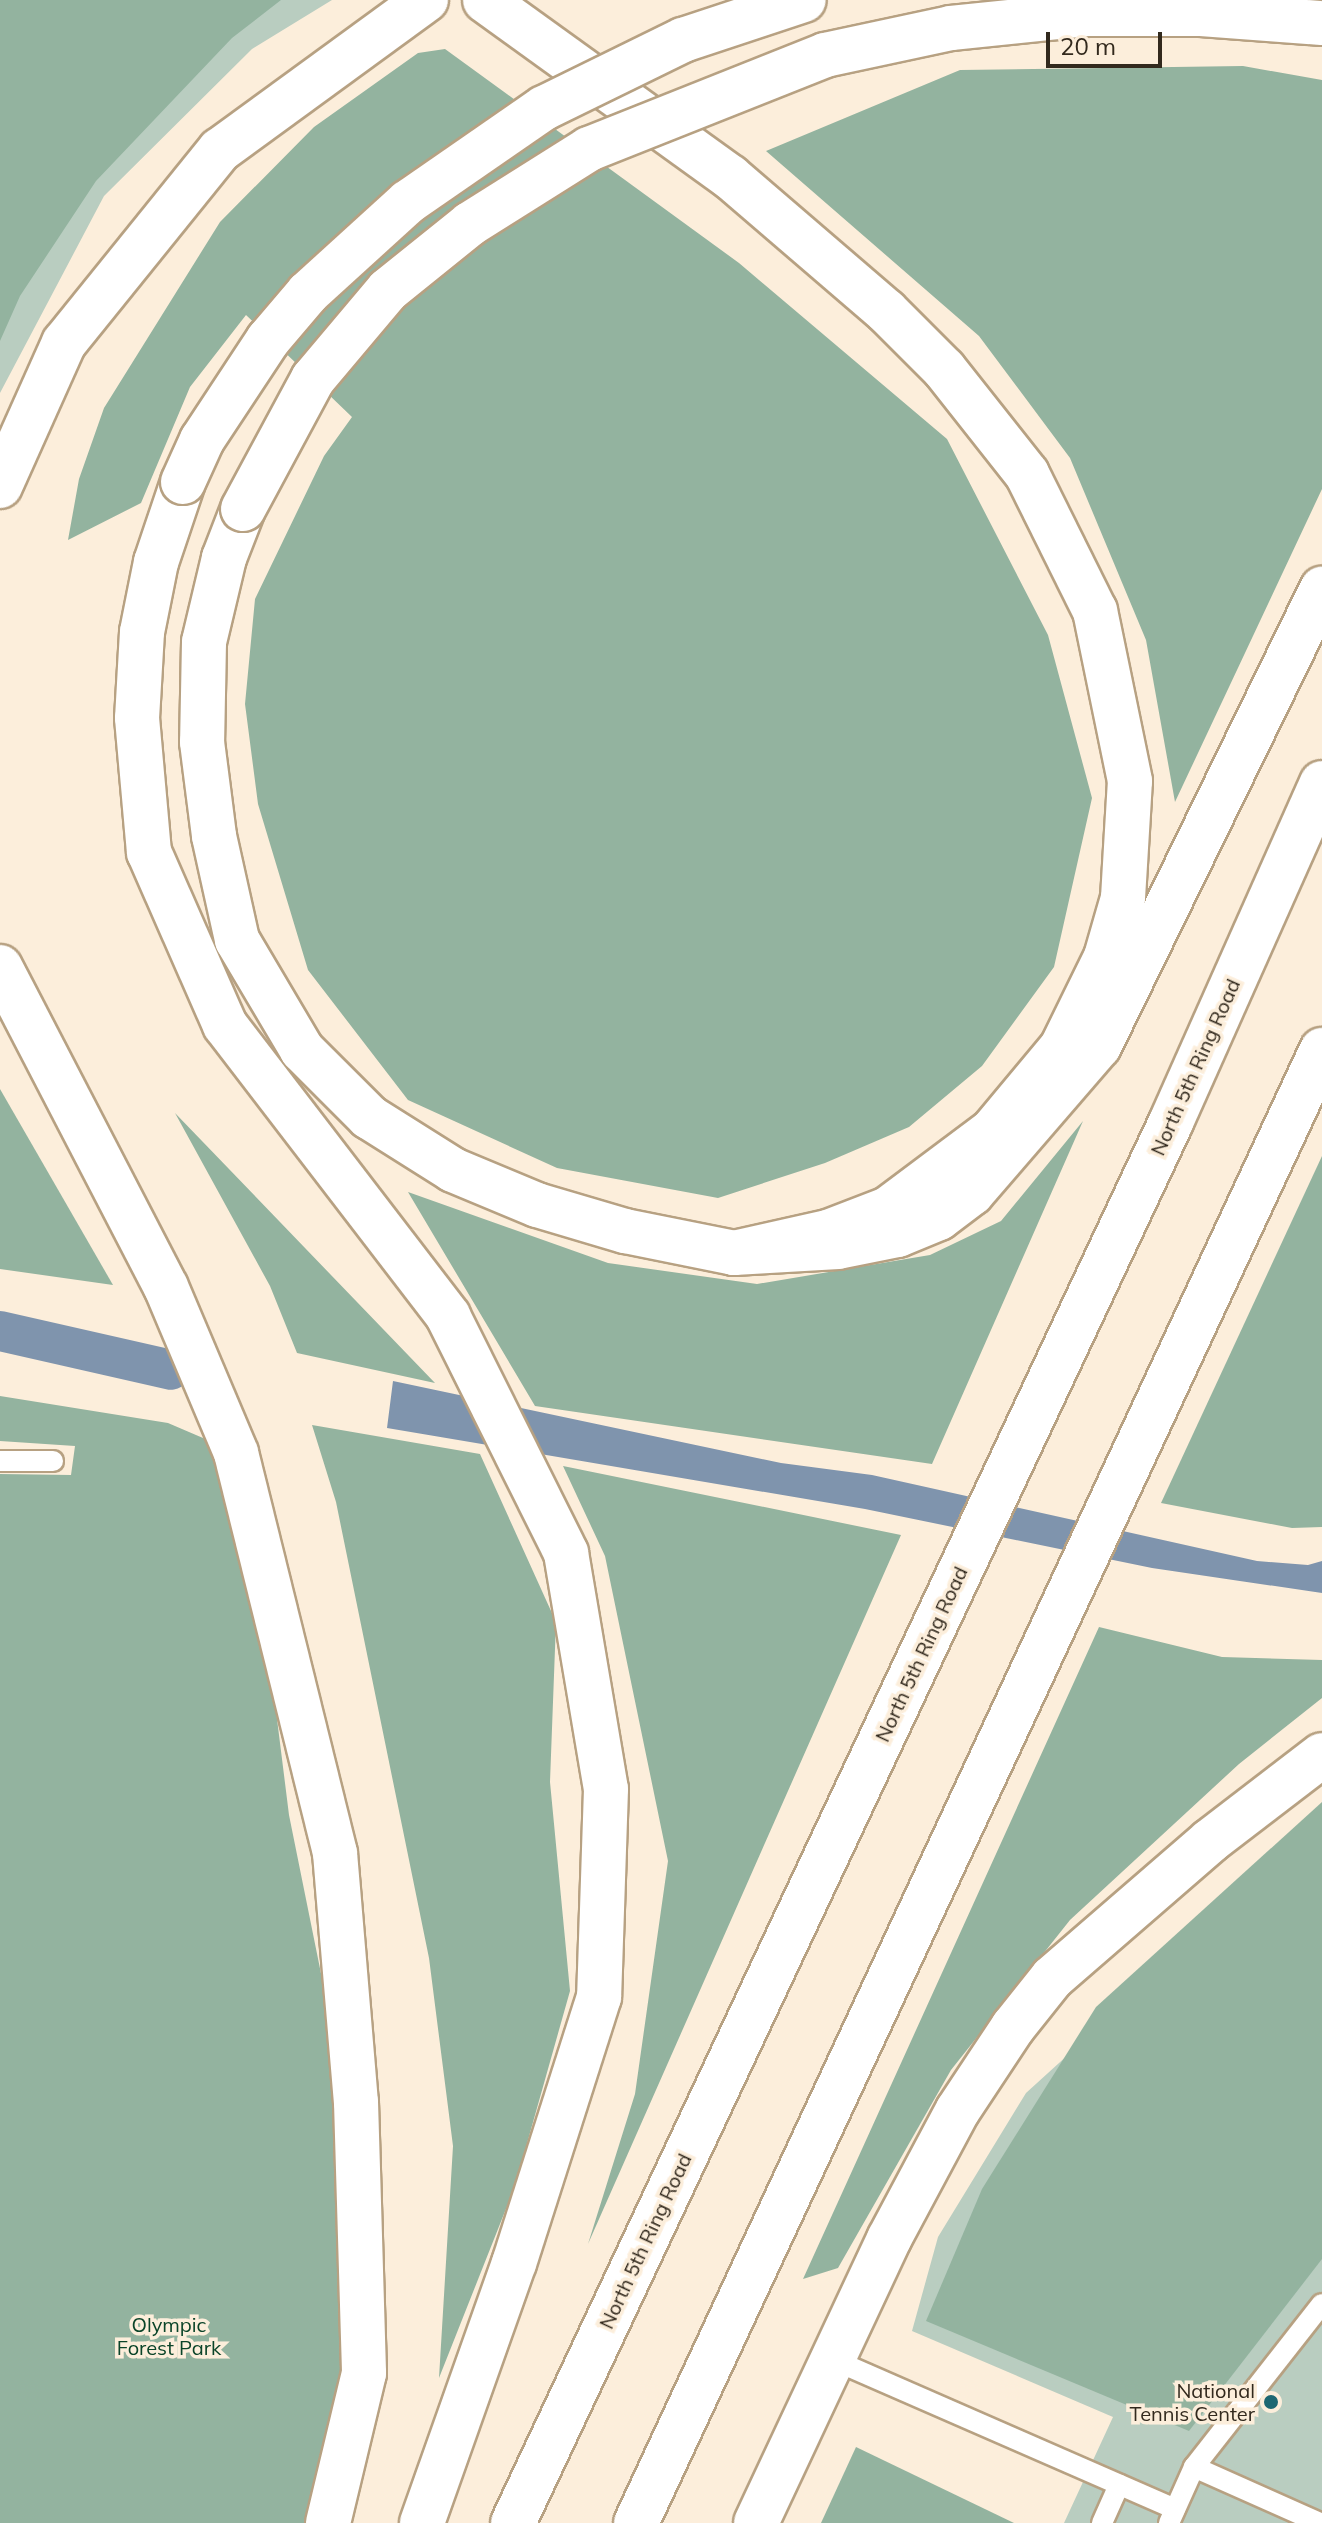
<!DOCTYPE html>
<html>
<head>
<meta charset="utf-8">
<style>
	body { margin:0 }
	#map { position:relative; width:1322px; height:2523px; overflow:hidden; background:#fceedb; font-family:Mulish,sans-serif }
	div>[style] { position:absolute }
	.green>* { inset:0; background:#b9cdc0 }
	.forest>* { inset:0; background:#93b39f }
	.water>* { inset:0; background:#7f94ad }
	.canal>* { height:40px; margin:-20px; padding:0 20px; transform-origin:20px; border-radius:20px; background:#7f94ad }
	.roads { filter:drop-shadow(2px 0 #b7a182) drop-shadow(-2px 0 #b7a182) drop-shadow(0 2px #b7a182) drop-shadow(0 -2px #b7a182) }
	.lane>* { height:20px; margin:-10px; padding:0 10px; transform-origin:10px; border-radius:10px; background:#fff }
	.secondary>* { height:44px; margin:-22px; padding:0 22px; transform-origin:22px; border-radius:22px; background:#fff }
	.highway>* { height:44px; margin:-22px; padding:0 22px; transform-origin:22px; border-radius:22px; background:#fff }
	.bridges { filter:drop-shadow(2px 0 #b7a182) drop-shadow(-2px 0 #b7a182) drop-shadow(0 2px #b7a182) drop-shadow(0 -2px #b7a182) }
	.secondary-bridge>* { height:44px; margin:-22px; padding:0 22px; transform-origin:22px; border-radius:22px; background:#fff }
	.highway-bridge>* { height:44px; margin:-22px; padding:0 22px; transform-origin:22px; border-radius:22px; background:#fff }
	.dots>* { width:22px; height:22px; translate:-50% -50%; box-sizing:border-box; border:4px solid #fceedb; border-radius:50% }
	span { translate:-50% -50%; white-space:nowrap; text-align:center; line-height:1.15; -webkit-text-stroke:7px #fceedb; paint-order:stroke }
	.street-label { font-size:20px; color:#32291d }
	.park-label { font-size:20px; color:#0b4429 }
	.poi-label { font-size:20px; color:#32291d }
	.right { translate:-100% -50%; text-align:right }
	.scale { position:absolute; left:1046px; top:32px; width:116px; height:36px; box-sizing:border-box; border:4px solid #32291d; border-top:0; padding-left:10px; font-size:24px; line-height:28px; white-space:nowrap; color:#32291d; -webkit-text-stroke:6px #fceedb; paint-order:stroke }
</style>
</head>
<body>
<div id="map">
	<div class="green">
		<i style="clip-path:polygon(0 0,332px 0,252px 49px,104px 196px,0 393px)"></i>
		<i style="clip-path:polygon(1322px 1824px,1322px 2523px,1064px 2523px,1113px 2417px,912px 2331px,938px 2237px,1026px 2093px)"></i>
	</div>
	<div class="forest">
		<i style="clip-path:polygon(0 0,281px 0,232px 38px,96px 181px,20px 296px,0 341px)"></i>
		<i style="clip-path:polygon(445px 49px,739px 263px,947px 439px,1048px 635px,1092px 798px,1054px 967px,982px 1066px,909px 1127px,825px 1163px,718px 1198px,557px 1168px,408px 1100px,308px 970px,258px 804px,245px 704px,255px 599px,324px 456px,352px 417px,246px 315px,190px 387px,141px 503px,68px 540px,79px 479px,104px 408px,220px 222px,314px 127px,418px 53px)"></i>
		<i style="clip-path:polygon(1243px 66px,1322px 80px,1322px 489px,1175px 802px,1146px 640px,1070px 458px,979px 336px,766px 151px,960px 70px)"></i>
		<i style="clip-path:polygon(0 1089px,113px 1285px,0 1269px)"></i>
		<i style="clip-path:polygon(175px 1113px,435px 1383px,297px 1353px,270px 1286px)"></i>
		<i style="clip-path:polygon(1083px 1121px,932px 1464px,535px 1406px,408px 1192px,608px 1263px,757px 1284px,930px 1255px,1001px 1221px)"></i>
		<i style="clip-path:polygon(1322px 1156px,1322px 1527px,1292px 1528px,1161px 1503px)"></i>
		<i style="clip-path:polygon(0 1396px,168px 1423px,217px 1444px,261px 1591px,289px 1815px,332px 2028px,352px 2380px,311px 2523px,0 2523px,0 1474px,71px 1475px,75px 1446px,0 1441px)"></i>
		<i style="clip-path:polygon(312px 1425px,480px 1454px,556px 1622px,550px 1782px,570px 1991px,515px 2186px,439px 2378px,453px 2146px,429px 1958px,336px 1502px)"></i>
		<i style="clip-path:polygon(563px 1466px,901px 1535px,588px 2244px,635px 2094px,668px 1861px,605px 1556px)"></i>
		<i style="clip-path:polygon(1099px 1627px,1222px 1657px,1322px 1660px,1322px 1698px,1239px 1764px,1070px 1920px,951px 2070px,838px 2268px,803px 2279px)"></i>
		<i style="clip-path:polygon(1322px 1802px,1322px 2259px,1189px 2431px,926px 2321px,982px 2189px,1096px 2007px)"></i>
		<i style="clip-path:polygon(856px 2447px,1014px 2523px,821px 2523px)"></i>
	</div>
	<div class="water">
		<i style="clip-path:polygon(393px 1381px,781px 1463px,872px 1475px,1257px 1561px,1308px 1565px,1322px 1561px,1322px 1593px,1152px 1568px,865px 1509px,387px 1428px)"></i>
	</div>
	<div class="canal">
		<i style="left:0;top:1331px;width:175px;rotate:12.8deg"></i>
	</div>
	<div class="roads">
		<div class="lane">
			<i style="left:0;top:1461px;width:53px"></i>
			<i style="left:834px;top:2360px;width:372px;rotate:23.6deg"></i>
			<i style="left:1194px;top:2467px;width:138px;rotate:24deg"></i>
			<i style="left:1102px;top:2523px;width:42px;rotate:-65.9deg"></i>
			<i style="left:1169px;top:2523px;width:61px;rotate:-65.9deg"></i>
			<i style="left:1194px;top:2467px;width:207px;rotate:-51.9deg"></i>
		</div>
		<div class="secondary">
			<i style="left:0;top:486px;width:157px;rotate:-65.9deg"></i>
			<i style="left:64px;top:343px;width:248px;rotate:-51.1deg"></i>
			<i style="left:220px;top:150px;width:255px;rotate:-36.1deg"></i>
			<i style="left:243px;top:509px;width:53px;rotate:111.2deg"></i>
			<i style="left:224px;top:558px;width:86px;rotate:103.4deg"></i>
			<i style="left:204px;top:642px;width:100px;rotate:91.1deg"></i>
			<i style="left:202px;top:742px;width:95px;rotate:82.7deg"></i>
			<i style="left:214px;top:836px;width:107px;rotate:77.5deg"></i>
			<i style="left:237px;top:940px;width:128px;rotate:59.4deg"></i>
			<i style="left:302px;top:1050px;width:95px;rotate:45deg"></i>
			<i style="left:369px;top:1117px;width:99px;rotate:32.2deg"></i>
			<i style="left:453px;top:1170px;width:91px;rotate:22.6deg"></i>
			<i style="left:537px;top:1205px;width:92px;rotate:16.5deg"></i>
			<i style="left:625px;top:1231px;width:111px;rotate:11.4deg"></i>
			<i style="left:734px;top:1253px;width:96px;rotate:-12.6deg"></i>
			<i style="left:828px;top:1232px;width:64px;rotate:-21deg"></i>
			<i style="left:888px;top:1209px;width:130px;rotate:-36.9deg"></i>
			<i style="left:992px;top:1131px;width:109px;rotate:-50.2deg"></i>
			<i style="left:1062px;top:1047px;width:100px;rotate:-63.9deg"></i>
			<i style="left:1106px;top:957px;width:61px;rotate:-73.9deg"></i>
			<i style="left:1123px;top:898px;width:117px;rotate:-86.6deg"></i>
			<i style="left:1130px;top:781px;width:174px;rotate:-101.6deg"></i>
			<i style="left:1095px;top:611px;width:153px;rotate:-116.4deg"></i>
			<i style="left:1027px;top:474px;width:134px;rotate:-128.3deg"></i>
			<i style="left:944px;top:369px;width:82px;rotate:-135deg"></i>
			<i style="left:886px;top:311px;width:206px;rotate:-139.3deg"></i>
			<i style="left:730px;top:177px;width:302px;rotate:-144.2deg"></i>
			<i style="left:0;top:967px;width:360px;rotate:62.6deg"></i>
			<i style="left:166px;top:1287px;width:180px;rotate:67.1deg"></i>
			<i style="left:236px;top:1453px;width:412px;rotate:76.1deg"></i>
			<i style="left:335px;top:1853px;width:250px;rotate:85.2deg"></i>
			<i style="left:356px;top:2102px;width:271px;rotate:88.3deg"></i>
			<i style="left:364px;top:2373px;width:154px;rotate:103.5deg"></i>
			<i style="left:756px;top:2523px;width:314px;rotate:-64.9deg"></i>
			<i style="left:889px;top:2239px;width:146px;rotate:-61.9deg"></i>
			<i style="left:958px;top:2110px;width:100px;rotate:-56.5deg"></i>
			<i style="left:1013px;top:2027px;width:63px;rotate:-51.5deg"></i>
			<i style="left:1052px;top:1978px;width:209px;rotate:-40.9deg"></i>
			<i style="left:1210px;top:1841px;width:141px;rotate:-37.5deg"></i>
		</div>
		<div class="highway">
			<i style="left:183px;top:482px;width:84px;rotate:108.6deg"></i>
			<i style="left:156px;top:562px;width:71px;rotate:101.3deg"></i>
			<i style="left:142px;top:632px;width:86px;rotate:93.3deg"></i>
			<i style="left:137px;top:718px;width:135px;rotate:84.9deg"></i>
			<i style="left:149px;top:852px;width:189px;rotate:66.3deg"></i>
			<i style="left:225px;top:1025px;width:367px;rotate:52.5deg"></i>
			<i style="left:448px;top:1316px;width:265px;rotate:63.5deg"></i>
			<i style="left:566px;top:1553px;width:239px;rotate:80.4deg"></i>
			<i style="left:606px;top:1789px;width:208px;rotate:91.9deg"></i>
			<i style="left:599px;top:1997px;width:279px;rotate:107.7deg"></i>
			<i style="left:514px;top:2263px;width:276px;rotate:109.5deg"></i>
			<i style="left:734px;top:1253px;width:104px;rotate:-3.3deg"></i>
			<i style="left:838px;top:1247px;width:61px;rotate:-11.3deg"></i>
			<i style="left:898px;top:1235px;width:44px;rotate:-22.5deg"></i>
			<i style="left:939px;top:1218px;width:41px;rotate:-37.1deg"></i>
			<i style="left:972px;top:1193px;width:194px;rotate:-49.2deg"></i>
			<i style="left:1099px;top:1046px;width:509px;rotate:-63.99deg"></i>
			<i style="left:513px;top:2523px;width:1548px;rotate:-64.84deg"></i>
			<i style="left:1171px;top:1122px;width:371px;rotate:-66deg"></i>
			<i style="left:636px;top:2523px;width:1625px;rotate:-65.03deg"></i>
		</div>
	</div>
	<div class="bridges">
		<div class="secondary-bridge">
			<i style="left:243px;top:509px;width:148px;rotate:-61.7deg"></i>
			<i style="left:313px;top:379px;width:116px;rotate:-49.9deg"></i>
			<i style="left:388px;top:290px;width:105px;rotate:-38.8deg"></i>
			<i style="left:470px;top:224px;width:141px;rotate:-32.2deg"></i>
			<i style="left:589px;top:149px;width:254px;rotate:-21.7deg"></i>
			<i style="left:825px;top:55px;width:129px;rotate:-12.1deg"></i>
			<i style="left:951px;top:28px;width:136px;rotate:-5.9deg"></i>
			<i style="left:1086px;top:14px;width:115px"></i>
			<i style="left:1201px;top:14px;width:121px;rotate:4.3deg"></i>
		</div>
		<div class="highway-bridge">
			<i style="left:183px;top:482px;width:46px;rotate:-65.7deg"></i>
			<i style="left:202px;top:440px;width:120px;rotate:-56.6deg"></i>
			<i style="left:268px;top:340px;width:62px;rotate:-49.6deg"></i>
			<i style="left:308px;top:293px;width:135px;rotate:-42.3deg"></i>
			<i style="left:408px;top:202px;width:165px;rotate:-34.7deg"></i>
			<i style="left:544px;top:108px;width:155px;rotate:-26.1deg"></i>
			<i style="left:683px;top:40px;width:127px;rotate:-18.3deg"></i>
		</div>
	</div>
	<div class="dots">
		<i style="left:1271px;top:2402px;background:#1d6772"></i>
	</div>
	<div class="street-label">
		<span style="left:1195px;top:1067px;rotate:-66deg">North 5th Ring Road</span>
		<span style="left:921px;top:1654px;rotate:-65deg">North 5th Ring Road</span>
		<span style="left:645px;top:2241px;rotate:-65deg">North 5th Ring Road</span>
	</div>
	<div class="park-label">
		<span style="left:169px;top:2336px">Olympic<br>Forest Park</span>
	</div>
	<div class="poi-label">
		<span class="right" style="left:1255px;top:2402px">National<br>Tennis Center</span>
	</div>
	<div class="scale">20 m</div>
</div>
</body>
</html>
